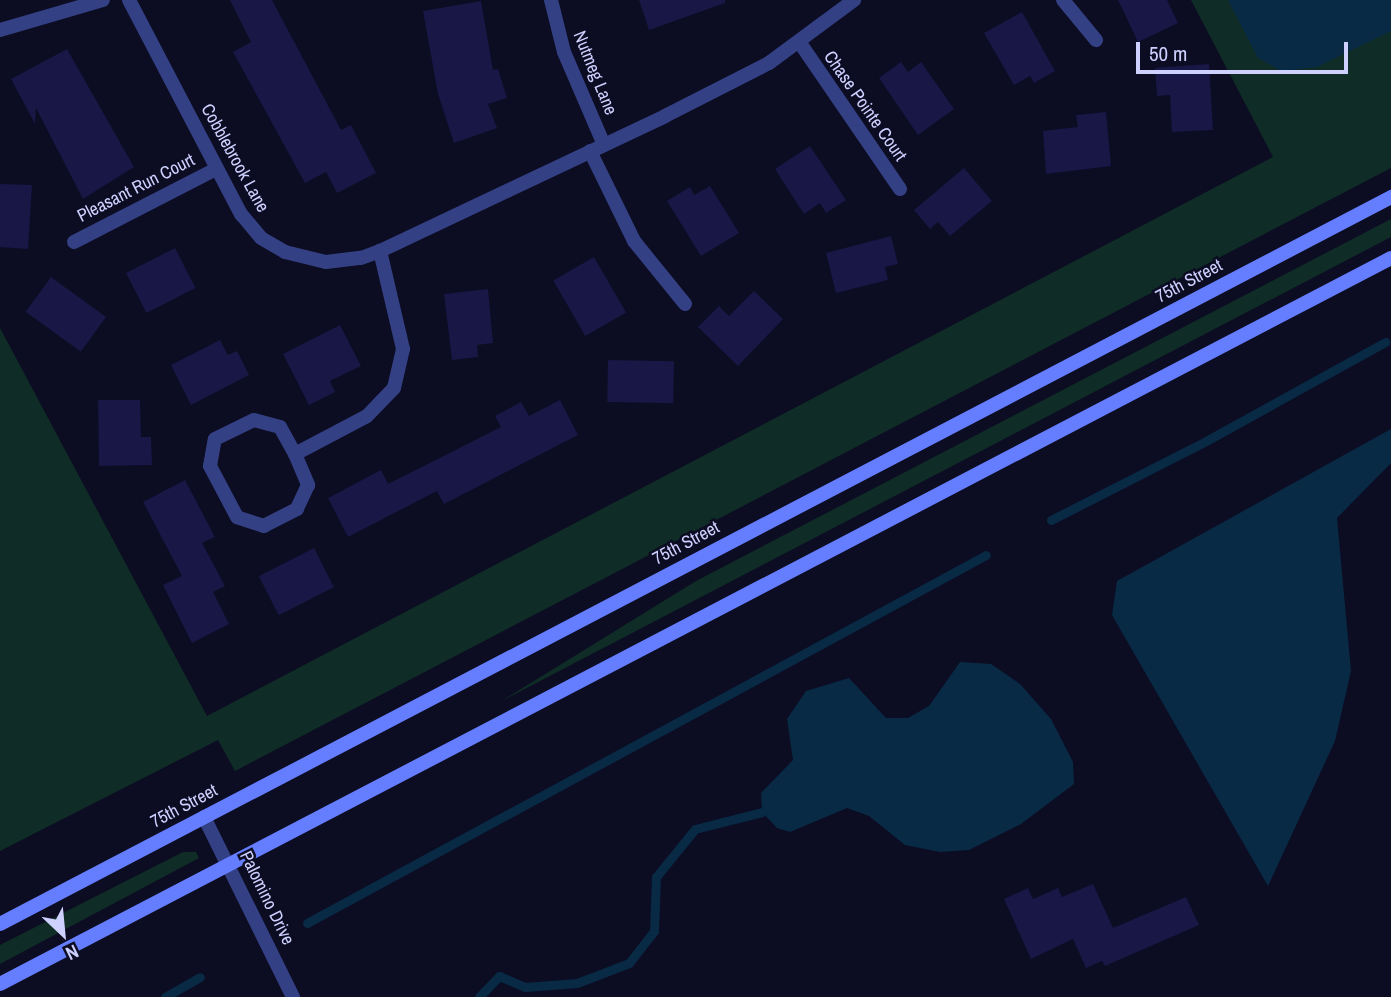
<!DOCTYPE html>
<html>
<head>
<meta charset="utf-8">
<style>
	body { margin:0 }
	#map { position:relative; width:1391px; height:997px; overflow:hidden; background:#0c0c23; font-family:"Archivo Narrow",sans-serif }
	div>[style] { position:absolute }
	.green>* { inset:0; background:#0f2d26 }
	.water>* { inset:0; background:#082a45 }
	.stream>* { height:9px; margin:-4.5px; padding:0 4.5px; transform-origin:4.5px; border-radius:4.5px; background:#082a45 }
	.building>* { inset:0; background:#181745; transform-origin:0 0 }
	.minor>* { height:14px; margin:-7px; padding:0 7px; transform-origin:7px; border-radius:7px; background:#344084 }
	.secondary>* { height:14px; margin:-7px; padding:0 7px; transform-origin:7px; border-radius:7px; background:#657eff }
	span { translate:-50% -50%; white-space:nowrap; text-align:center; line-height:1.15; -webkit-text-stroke:5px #0c0c23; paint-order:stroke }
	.street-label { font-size:18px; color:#ced1ff }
	.north { position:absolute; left:28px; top:899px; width:70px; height:70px; -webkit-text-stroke:5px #0c0c23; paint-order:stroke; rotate:154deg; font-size:19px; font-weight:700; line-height:28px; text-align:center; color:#ced1ff }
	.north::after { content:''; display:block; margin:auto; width:24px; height:32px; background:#ced1ff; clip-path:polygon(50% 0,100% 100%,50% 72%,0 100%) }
	.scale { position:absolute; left:1136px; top:42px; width:212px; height:32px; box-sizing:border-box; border:4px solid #ced1ff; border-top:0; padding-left:9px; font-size:21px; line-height:24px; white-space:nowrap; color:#ced1ff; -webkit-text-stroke:5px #0c0c23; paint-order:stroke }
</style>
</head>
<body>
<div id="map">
	<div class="green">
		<i style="clip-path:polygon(1191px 0,1391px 0,1391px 168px,235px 771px,218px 740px,0 851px,0 328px,207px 716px,1273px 157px)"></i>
		<i style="clip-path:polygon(1391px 219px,1391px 237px,500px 702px,696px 581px)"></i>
		<i style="clip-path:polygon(183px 852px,196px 852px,199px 858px,0 964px,0 945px)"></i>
	</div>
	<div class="water">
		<i style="clip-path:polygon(1228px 0,1391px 0,1391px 31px,1317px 67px,1282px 71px,1258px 58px)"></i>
		<i style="clip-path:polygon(1391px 429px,1391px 463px,1337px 518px,1351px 671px,1335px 741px,1268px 886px,1112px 615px,1117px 581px)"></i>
		<i style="clip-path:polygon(960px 662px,991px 664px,1020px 684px,1051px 719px,1073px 762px,1074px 784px,1021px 824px,969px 850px,940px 852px,905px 845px,869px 816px,847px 808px,790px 832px,777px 828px,762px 812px,761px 793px,793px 760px,787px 719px,806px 691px,849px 678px,886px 718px,908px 718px,929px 706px)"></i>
	</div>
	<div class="stream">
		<i style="left:1051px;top:520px;width:174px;rotate:-27deg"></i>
		<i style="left:1206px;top:441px;width:205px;rotate:-28.9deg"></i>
		<i style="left:307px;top:923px;width:772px;rotate:-28.46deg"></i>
		<i style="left:165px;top:997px;width:40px;rotate:-29.7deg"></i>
		<i style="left:479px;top:997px;width:29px;rotate:-46deg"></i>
		<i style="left:499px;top:976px;width:28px;rotate:23deg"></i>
		<i style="left:525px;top:987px;width:52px;rotate:-4.4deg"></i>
		<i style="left:577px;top:983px;width:56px;rotate:-21deg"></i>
		<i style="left:629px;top:963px;width:41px;rotate:-52deg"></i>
		<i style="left:654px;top:931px;width:54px;rotate:-87.9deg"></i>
		<i style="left:656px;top:877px;width:62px;rotate:-50.9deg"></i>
		<i style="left:695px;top:829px;width:69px;rotate:-14.2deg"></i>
	</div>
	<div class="building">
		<i style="clip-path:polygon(230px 0,272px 0,341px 130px,351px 125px,376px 173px,337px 193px,326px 172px,305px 183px,233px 52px,251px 42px)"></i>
		<i style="clip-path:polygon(639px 0,725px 0,725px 3px,649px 30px)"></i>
		<i style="clip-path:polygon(1118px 0,1167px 0,1178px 23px,1138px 42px)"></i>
		<i style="clip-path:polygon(481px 1px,493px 70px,498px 69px,507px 98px,488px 104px,497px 128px,454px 143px,438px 94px,423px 11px)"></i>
		<i style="clip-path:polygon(1022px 12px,1055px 71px,1034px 83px,1030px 76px,1014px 85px,984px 33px)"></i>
		<i style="clip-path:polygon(67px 49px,134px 167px,83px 199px,36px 108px,35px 124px,11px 79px)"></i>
		<i style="clip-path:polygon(901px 62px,908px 72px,921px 62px,954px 109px,918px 135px,879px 78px)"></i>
		<i style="clip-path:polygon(1209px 64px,1213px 130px,1172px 132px,1170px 95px,1157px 96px,1155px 68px)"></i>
		<i style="clip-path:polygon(1106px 112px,1111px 166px,1046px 174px,1043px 131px,1078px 127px,1076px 115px)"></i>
		<i style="clip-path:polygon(810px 146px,846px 200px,826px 213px,820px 203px,804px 214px,775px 169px)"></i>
		<i style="clip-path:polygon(964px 168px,992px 201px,950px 236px,938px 222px,930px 229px,914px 210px)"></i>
		<i style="clip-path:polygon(0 184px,32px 185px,28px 249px,0 247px)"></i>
		<i style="clip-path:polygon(710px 186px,739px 233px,701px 256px,667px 201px,690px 187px,694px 195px)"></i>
		<i style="clip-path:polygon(891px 236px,898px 264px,885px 267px,888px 280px,836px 293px,826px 253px)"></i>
		<i style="left:175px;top:248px;width:45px;height:55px;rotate:63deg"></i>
		<i style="left:594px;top:257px;width:64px;height:47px;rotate:60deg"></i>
		<i style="left:51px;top:277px;width:68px;height:43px;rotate:36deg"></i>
		<i style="clip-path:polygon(488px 289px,493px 343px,477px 345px,478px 357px,452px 360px,444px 294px)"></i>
		<i style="clip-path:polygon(754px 291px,783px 319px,738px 366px,698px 327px,719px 306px,729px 316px)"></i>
		<i style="clip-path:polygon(340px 325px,361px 366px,330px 381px,335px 392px,309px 405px,283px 354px)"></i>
		<i style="clip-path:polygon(220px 340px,228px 355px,237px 351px,249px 375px,191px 405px,171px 365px)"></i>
		<i style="left:608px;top:360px;width:66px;height:42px;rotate:1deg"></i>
		<i style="clip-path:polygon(98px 400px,140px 400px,141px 437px,151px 437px,152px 465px,99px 466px)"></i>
		<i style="clip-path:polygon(560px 400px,578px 435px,444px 504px,437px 491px,348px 537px,328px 498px,381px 470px,388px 484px,501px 427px,495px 416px,521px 402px,529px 416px)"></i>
		<i style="clip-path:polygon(185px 480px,215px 537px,202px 543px,225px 586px,213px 592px,229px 624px,192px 643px,163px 585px,182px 576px,143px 502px)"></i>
		<i style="left:314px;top:548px;width:44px;height:62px;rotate:63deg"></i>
		<i style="clip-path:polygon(1093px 884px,1113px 928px,1186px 897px,1199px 925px,1105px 966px,1102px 961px,1086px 968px,1073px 939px,1031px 959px,1004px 899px,1028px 888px,1033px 899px,1058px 888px,1062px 897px)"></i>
	</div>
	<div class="minor">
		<i style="left:129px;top:0;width:242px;rotate:62.4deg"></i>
		<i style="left:241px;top:214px;width:31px;rotate:50deg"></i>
		<i style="left:261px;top:238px;width:28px;rotate:30deg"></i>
		<i style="left:285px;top:252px;width:42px;rotate:13.7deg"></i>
		<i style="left:326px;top:262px;width:35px;rotate:-7deg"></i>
		<i style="left:361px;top:258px;width:20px;rotate:-20deg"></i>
		<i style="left:380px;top:251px;width:315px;rotate:-25.3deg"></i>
		<i style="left:665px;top:116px;width:117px;rotate:-27deg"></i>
		<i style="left:769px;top:63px;width:106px;rotate:-36.5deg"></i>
		<i style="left:551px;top:0;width:54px;rotate:76deg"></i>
		<i style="left:564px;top:52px;width:101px;rotate:66.7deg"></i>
		<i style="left:1063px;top:0;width:52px;rotate:50.5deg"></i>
		<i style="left:0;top:30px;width:107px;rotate:-16.2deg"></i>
		<i style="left:800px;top:43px;width:177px;rotate:55.6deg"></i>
		<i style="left:590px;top:151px;width:100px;rotate:63.9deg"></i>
		<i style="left:634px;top:241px;width:81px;rotate:51deg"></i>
		<i style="left:74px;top:242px;width:160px;rotate:-27.2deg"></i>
		<i style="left:295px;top:454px;width:34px;rotate:67deg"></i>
		<i style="left:308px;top:485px;width:26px;rotate:115deg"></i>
		<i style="left:297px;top:509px;width:37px;rotate:153deg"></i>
		<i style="left:264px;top:526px;width:28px;rotate:-162deg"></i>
		<i style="left:237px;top:517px;width:58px;rotate:-117.9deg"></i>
		<i style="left:210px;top:466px;width:27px;rotate:-80deg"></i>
		<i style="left:215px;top:439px;width:43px;rotate:-26deg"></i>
		<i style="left:254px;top:420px;width:27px;rotate:15deg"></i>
		<i style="left:280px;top:427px;width:31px;rotate:61deg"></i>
		<i style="left:295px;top:454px;width:81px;rotate:-27.8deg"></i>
		<i style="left:367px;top:416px;width:39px;rotate:-46deg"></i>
		<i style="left:394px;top:388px;width:40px;rotate:-77deg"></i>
		<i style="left:403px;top:349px;width:101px;rotate:-103.2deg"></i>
		<i style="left:204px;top:817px;width:201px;rotate:63.7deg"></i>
	</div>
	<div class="secondary">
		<i style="left:0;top:924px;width:1570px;rotate:-27.59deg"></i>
		<i style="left:0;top:984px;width:1569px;rotate:-27.56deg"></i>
	</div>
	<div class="street-label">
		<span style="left:595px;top:73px;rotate:68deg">Nutmeg Lane</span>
		<span style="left:865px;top:106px;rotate:55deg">Chase Pointe Court</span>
		<span style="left:235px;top:158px;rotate:61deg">Cobblebrook Lane</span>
		<span style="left:136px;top:188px;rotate:-27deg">Pleasant Run Court</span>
		<span style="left:1189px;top:281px;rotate:-28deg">75th Street</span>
		<span style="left:686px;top:543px;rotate:-28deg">75th Street</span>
		<span style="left:184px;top:806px;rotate:-28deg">75th Street</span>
		<span style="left:267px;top:898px;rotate:64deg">Palomino Drive</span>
	</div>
	<div class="north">N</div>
	<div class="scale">50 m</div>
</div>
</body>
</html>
